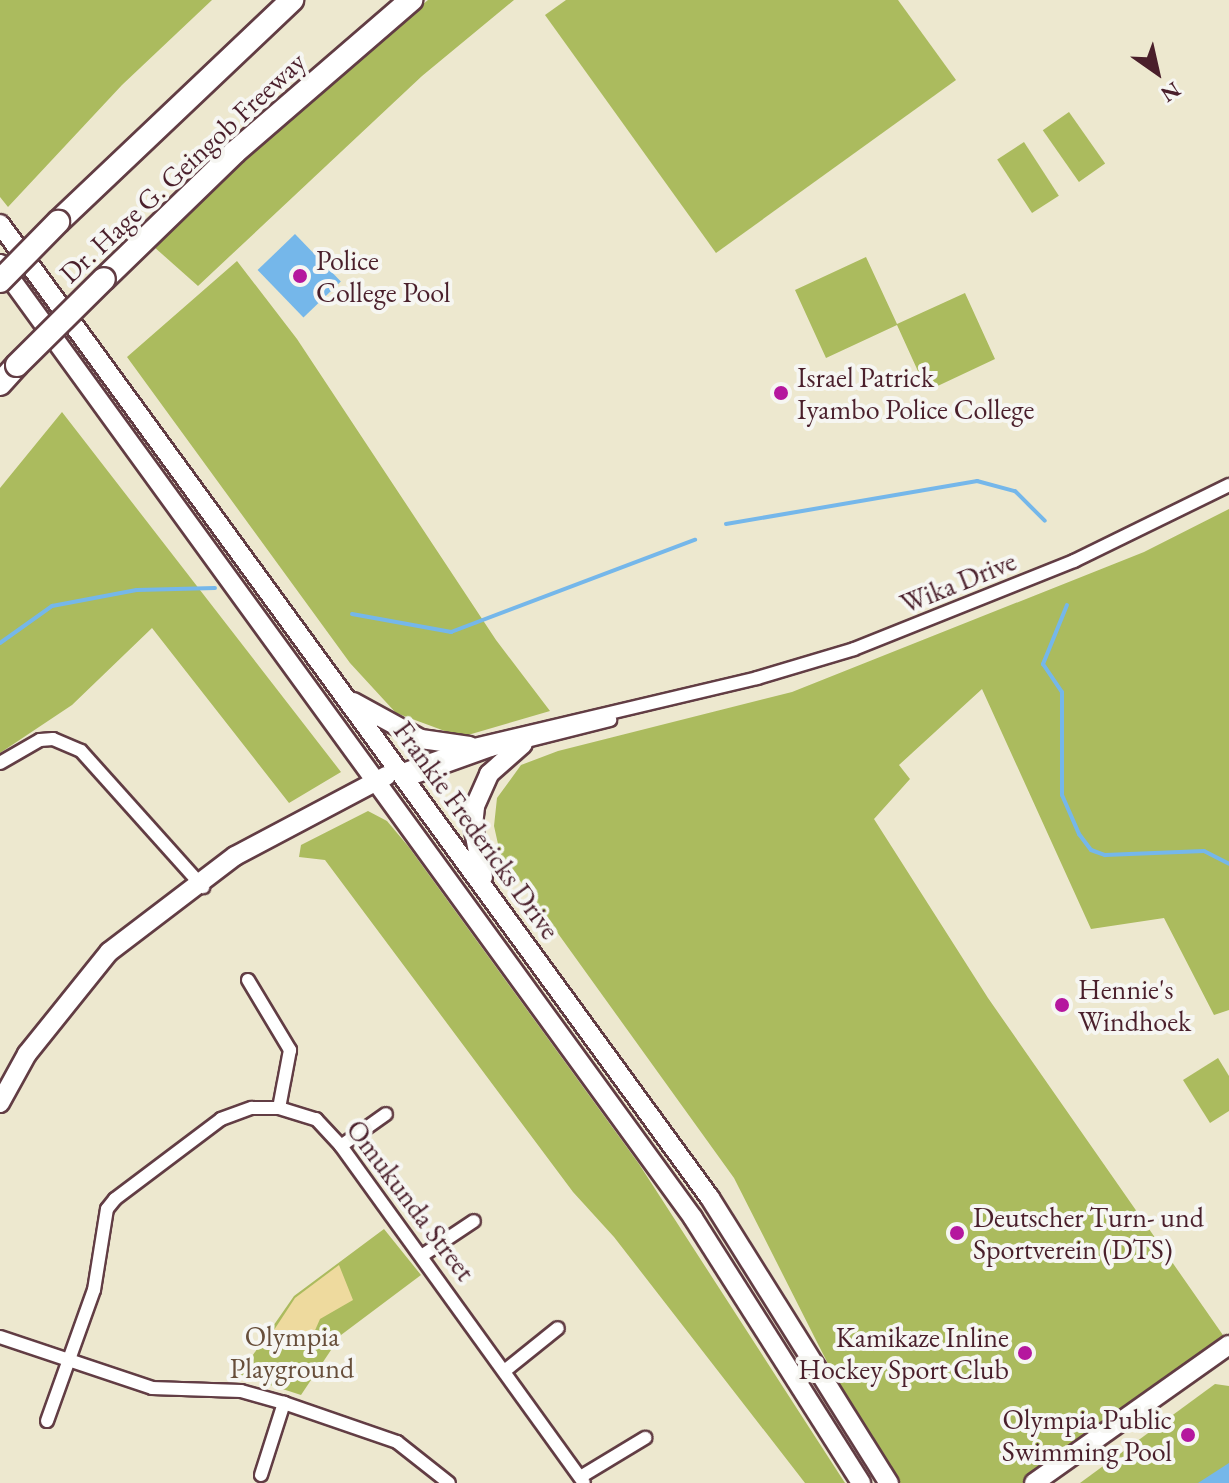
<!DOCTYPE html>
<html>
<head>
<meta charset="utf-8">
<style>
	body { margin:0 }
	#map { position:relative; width:1229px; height:1483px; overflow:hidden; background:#ede8cf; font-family:"EB Garamond",serif }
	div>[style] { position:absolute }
	.green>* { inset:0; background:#abbb5e; transform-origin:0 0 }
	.sand>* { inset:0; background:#eeda9e }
	.water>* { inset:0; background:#75b7ea; transform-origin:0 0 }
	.stream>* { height:4px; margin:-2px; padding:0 2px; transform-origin:2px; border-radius:2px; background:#75b7ea }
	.roads { filter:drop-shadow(2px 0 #623d44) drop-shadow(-2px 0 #623d44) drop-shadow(0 2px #623d44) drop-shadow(0 -2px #623d44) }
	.street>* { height:12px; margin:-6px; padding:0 6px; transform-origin:6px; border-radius:6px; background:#fff }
	.secondary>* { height:18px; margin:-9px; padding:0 9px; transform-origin:9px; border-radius:9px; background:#fff }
	.highway>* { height:22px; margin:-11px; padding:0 11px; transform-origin:11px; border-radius:11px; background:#fff }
	.bridges { filter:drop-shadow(2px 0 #623d44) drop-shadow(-2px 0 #623d44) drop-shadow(0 2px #623d44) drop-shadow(0 -2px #623d44) }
	.highway-bridge>* { height:22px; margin:-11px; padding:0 11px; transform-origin:11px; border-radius:11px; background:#fff }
	.dots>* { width:22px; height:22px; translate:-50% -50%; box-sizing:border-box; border:4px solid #f6f6f2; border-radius:50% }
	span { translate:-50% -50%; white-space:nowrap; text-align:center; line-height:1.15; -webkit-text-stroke:8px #f6f6f2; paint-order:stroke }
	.street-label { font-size:28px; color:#4a1f2b }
	.poi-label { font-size:28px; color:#4a1f2b }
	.left { translate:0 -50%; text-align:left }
	.right { translate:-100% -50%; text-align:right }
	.park-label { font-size:28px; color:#674e3a }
	.north { position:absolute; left:1117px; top:32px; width:80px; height:80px; -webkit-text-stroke:6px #f6f6f2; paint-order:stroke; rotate:146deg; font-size:22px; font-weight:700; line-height:32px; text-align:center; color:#4a1f2b }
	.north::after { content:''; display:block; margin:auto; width:28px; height:36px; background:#4a1f2b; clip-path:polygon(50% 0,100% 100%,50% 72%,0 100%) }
</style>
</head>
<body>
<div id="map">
	<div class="green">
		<i style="clip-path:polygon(0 0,212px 0,122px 85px,8px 207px,0 197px)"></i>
		<i style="clip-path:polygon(428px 0,514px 0,422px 76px,198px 286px,153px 246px,243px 155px)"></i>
		<i style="clip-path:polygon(566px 0,898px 0,956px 80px,716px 253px,545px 15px)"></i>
		<i style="left:1069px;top:112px;width:63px;height:32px;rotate:55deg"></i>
		<i style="left:1024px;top:142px;width:64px;height:32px;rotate:57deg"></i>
		<i style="clip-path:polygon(866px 257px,897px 324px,965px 293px,995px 359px,927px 391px,897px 325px,826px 358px,795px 290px)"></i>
		<i style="clip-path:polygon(237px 261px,297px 339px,496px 640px,550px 711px,461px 737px,396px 713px,350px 663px,127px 357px)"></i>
		<i style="clip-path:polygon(62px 412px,341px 772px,289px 803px,152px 628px,72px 705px,0 753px,0 488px)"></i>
		<i style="clip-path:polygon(1229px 509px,1229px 1010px,1214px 1015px,1164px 918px,1091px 929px,982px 689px,899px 765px,910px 779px,874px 819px,988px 998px,1225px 1338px,1025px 1483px,900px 1483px,863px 1433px,734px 1178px,500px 853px,494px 826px,497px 798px,521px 765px,558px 751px,792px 692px,1144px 552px)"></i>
		<i style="clip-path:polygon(368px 811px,387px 821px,408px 846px,639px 1164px,845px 1483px,805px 1483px,614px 1237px,573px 1192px,325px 860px,299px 857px,301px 845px)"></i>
		<i style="clip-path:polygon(1218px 1058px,1229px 1076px,1229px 1111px,1210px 1123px,1183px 1080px)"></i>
		<i style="clip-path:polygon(384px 1229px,421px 1275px,341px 1335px,301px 1395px,239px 1375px,294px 1296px)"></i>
		<i style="clip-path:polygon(1215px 1384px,1229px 1386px,1229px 1483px,1080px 1483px)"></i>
	</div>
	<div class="sand">
		<i style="clip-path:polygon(339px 1265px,353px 1300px,320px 1319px,309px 1344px,274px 1330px,295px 1298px)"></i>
	</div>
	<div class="water">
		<i style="left:295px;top:234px;width:66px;height:52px;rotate:46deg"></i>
		<i style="clip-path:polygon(1229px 1463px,1229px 1483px,1198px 1483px)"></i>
	</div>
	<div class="stream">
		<i style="left:726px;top:524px;width:255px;rotate:-9.7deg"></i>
		<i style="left:977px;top:481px;width:39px;rotate:15deg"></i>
		<i style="left:1015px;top:491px;width:42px;rotate:45deg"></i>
		<i style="left:1067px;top:605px;width:64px;rotate:112.1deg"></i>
		<i style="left:1043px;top:664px;width:34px;rotate:56deg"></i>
		<i style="left:1062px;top:692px;width:103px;rotate:90deg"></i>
		<i style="left:1062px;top:795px;width:43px;rotate:66.4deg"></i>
		<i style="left:1079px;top:834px;width:20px;rotate:53deg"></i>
		<i style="left:1091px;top:850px;width:15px;rotate:20deg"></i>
		<i style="left:1105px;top:855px;width:99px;rotate:-2.3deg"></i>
		<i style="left:1204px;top:851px;width:28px;rotate:27deg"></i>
		<i style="left:352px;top:614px;width:101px;rotate:10.3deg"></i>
		<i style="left:451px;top:632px;width:261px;rotate:-20.7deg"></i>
		<i style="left:0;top:643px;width:64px;rotate:-35.4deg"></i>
		<i style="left:52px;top:606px;width:86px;rotate:-10.7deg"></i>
		<i style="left:137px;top:590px;width:78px;rotate:-1.5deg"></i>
	</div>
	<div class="roads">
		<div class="street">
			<i style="left:0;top:763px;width:46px;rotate:-29.9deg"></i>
			<i style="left:40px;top:740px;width:13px;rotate:-4deg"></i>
			<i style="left:53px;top:739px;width:30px;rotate:23deg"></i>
			<i style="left:81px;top:751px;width:183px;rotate:48.1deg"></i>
			<i style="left:400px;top:771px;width:74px;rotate:-19.7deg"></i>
			<i style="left:470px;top:746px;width:295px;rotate:-13.3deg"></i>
			<i style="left:757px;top:678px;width:101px;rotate:-16.6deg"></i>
			<i style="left:854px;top:649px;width:237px;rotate:-21.8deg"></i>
			<i style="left:1074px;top:561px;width:173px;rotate:-26.1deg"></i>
			<i style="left:407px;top:780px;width:89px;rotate:-19.7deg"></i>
			<i style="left:491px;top:750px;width:123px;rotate:-14.1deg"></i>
			<i style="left:248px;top:980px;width:82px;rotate:59deg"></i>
			<i style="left:290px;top:1050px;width:59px;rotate:100.7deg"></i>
			<i style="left:341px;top:1146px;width:55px;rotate:-35.4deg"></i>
			<i style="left:423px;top:1255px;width:61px;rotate:-33.7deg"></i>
			<i style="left:0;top:1337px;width:160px;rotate:18.5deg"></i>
			<i style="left:152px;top:1388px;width:89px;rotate:1.9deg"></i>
			<i style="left:241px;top:1391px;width:45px;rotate:15.6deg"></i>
			<i style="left:284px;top:1403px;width:120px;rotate:19deg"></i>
			<i style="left:397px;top:1442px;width:66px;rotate:38.3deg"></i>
			<i style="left:507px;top:1369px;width:65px;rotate:-38.8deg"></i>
			<i style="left:47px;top:1421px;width:139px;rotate:-70.3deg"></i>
			<i style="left:94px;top:1290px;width:82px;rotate:-80.9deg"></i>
			<i style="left:107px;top:1209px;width:13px;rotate:-51deg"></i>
			<i style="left:115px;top:1199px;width:133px;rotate:-37deg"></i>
			<i style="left:221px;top:1119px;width:33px;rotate:-20deg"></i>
			<i style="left:252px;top:1108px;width:27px"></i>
			<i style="left:279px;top:1108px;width:39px;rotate:17deg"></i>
			<i style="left:316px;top:1119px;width:37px;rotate:47deg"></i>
			<i style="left:341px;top:1146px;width:415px;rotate:54.2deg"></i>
			<i style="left:261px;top:1475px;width:76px;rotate:-72.3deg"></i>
			<i style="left:582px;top:1476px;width:74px;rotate:-31.1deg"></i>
		</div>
		<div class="secondary">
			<i style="left:0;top:224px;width:1205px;rotate:53.91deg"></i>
			<i style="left:710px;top:1198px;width:337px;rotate:57.9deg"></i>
			<i style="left:0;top:264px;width:1179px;rotate:54deg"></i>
			<i style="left:693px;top:1218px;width:314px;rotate:57.6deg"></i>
			<i style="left:353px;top:702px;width:77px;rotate:28.6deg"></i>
			<i style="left:421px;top:739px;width:49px;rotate:8.1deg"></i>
			<i style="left:483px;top:877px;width:52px;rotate:-101.1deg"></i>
			<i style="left:473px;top:826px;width:20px;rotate:-84deg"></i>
			<i style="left:475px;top:806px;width:35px;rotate:-66deg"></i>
			<i style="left:489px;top:774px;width:45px;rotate:-41.4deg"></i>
			<i style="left:0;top:1103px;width:56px;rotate:-61.1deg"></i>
			<i style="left:27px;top:1054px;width:131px;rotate:-51.2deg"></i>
			<i style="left:109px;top:952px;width:158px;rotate:-37.3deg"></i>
			<i style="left:235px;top:856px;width:171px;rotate:-27.9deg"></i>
			<i style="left:1034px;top:1483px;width:239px;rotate:-35.3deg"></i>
		</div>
		<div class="highway">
			<i style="left:58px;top:222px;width:323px;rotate:-43.5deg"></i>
			<i style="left:104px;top:279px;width:182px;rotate:-44.1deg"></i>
			<i style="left:235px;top:152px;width:233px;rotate:-40.8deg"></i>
			<i style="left:0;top:384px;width:25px;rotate:-48deg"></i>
		</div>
	</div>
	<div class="bridges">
		<div class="highway-bridge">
			<i style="left:0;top:281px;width:83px;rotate:-45.5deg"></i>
			<i style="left:17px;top:365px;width:122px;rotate:-44.7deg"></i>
		</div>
	</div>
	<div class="dots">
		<i style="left:300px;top:276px;background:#b5179e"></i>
		<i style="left:781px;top:393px;background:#b5179e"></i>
		<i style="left:1062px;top:1005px;background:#b5179e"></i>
		<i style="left:957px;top:1233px;background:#b5179e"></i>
		<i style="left:1025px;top:1353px;background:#b5179e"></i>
		<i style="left:1188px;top:1435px;background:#b5179e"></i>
	</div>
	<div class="street-label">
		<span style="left:182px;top:167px;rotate:-43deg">Dr. Hage G. Geingob Freeway</span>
		<span style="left:958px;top:582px;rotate:-22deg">Wika Drive</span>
		<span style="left:477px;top:830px;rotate:54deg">Frankie Fredericks Drive</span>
		<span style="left:411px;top:1200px;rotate:53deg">Omukunda Street</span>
	</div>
	<div class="poi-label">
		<span class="left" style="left:316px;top:276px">Police<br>College Pool</span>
		<span class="left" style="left:797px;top:393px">Israel Patrick<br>Iyambo Police College</span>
		<span class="left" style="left:1078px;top:1005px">Hennie's<br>Windhoek</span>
		<span class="left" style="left:973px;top:1233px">Deutscher Turn- und<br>Sportverein (DTS)</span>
		<span class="right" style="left:1009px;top:1353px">Kamikaze Inline<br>Hockey Sport Club</span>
		<span class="right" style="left:1172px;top:1435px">Olympia Public<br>Swimming Pool</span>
	</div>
	<div class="park-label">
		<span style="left:292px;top:1352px">Olympia<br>Playground</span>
	</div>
	<div class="north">N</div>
</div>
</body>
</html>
